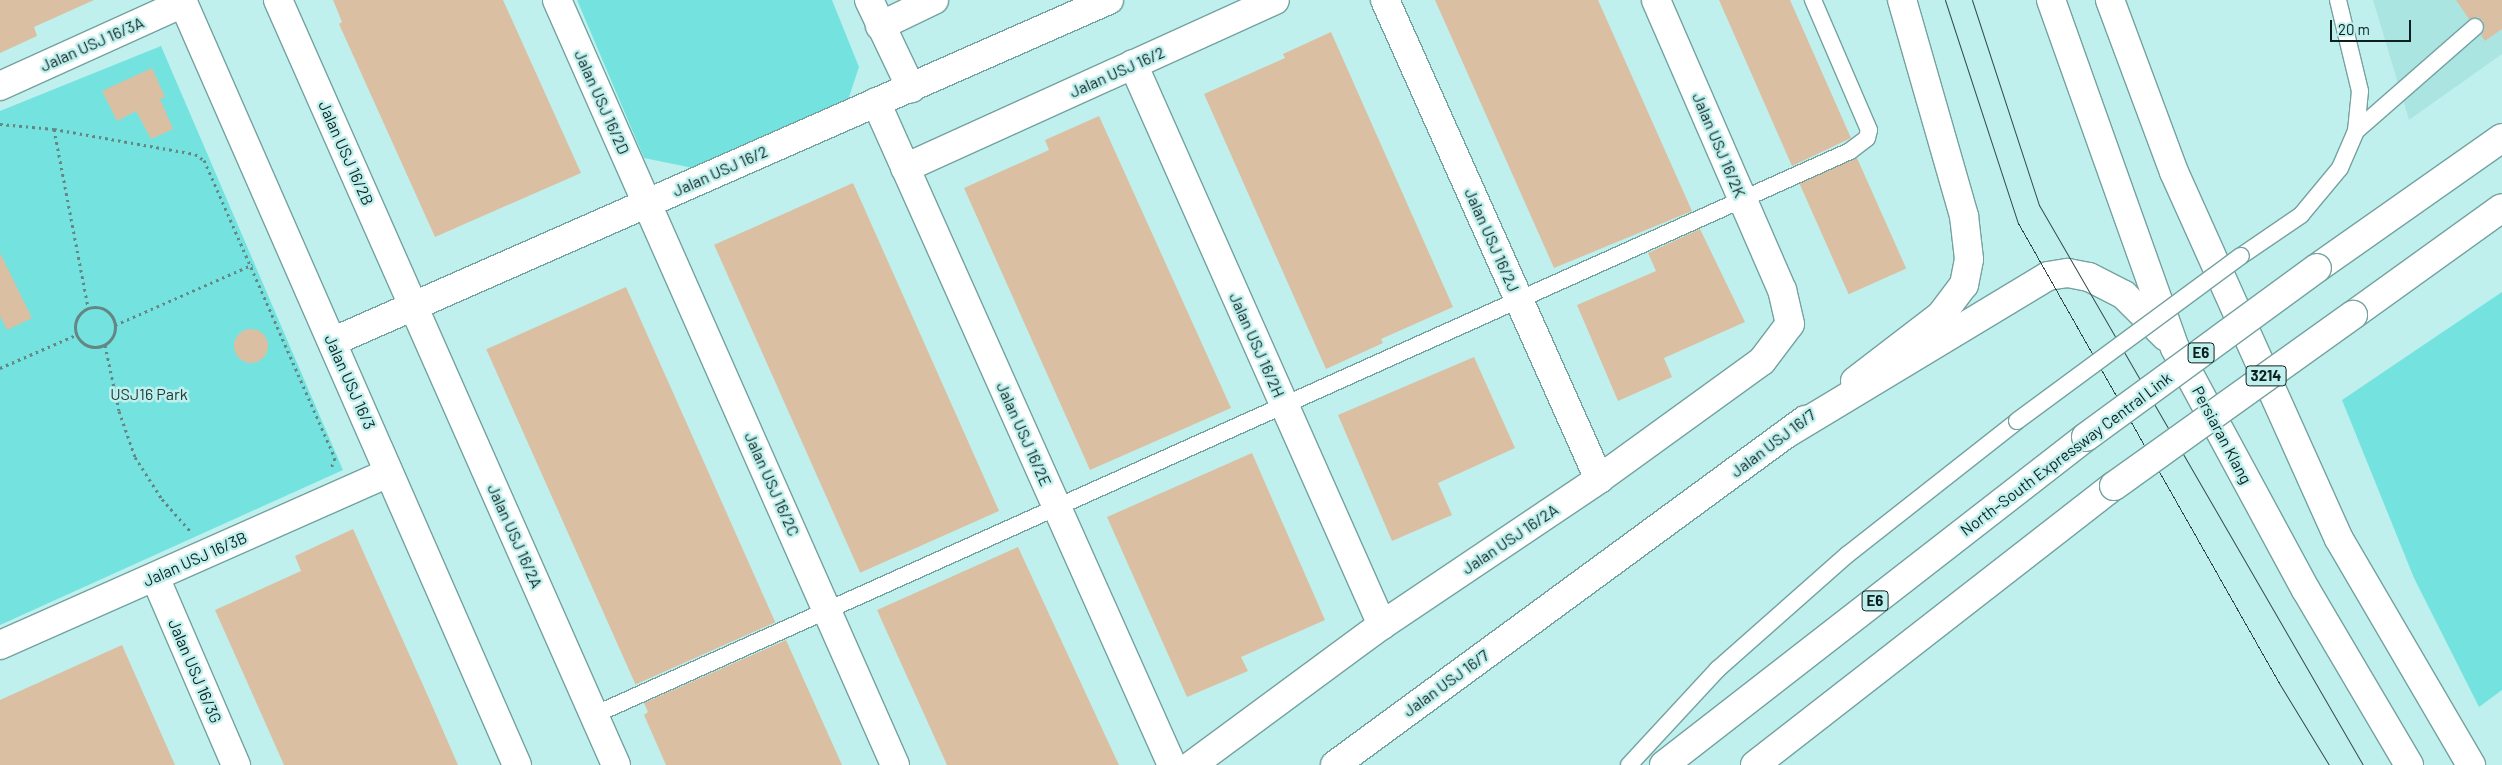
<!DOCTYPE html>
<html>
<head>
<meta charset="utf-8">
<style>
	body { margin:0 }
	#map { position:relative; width:2502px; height:765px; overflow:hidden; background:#bff0ed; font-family:Barlow,sans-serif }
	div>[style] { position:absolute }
	.built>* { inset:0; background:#aae5e2 }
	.green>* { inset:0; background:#74e3df }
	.building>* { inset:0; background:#dbbfa2; transform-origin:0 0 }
	.round { border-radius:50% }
	.path>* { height:3px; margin-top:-1.5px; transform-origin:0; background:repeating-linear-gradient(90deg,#648684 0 2.5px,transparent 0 6.5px) }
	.path>.ring { margin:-1.5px; padding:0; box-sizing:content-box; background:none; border:3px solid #648684; border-radius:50% }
	.roads { filter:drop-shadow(1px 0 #74a2a0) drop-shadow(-1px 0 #74a2a0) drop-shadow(0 1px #74a2a0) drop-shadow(0 -1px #74a2a0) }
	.lane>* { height:16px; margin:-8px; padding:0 8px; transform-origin:8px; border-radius:8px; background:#fff }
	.street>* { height:28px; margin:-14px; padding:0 14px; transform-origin:14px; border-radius:14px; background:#fff }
	.primary>* { height:28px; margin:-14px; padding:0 14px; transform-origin:14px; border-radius:14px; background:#fff }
	.highway>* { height:28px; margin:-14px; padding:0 14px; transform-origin:14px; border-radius:14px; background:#fff }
	.tram>* { height:1px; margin:-0.5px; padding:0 0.5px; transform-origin:0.5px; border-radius:0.5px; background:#334c4b }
	.bridges { filter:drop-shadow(1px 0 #74a2a0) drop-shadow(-1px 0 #74a2a0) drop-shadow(0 1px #74a2a0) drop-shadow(0 -1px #74a2a0) }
	.lane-bridge>* { height:16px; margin:-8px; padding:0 8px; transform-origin:8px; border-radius:8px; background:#fff }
	.highway-bridge>* { height:28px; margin:-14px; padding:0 14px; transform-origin:14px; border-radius:14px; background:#fff }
	span { translate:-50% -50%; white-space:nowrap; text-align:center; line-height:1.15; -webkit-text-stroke:5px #bff0ed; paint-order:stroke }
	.shield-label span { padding:1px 4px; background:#bff0ed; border:1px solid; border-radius:4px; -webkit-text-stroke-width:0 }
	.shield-label { font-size:15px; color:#0d201f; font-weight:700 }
	.street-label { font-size:16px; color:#0d201f }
	.park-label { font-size:16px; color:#1d3534 }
	.scale { position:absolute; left:2330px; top:20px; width:81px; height:22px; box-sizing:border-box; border:2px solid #0d201f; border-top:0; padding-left:6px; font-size:15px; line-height:18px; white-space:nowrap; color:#0d201f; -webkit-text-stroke:4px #bff0ed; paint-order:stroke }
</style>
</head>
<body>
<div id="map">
	<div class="built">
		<i style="clip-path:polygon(2373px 0,2502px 0,2502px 54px,2409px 120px)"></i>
	</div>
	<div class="green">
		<i style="clip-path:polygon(577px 0,832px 0,859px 67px,847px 103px,693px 168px,644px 158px)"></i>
		<i style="clip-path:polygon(161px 46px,343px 470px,0 625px,0 111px)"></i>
		<i style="clip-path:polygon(2502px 292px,2502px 690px,2479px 707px,2414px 578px,2342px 400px)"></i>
	</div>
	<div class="building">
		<i style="clip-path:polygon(0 0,94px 0,34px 27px,37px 36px,0 53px)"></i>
		<i style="clip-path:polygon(333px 0,503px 0,581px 173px,435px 237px,339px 24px,342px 22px)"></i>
		<i style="clip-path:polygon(1435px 0,1598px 0,1692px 211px,1554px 268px)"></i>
		<i style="clip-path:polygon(1719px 0,1790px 0,1851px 138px,1792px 166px)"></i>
		<i style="clip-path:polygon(2456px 0,2502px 0,2502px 29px,2485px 41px,2481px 35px,2485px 30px,2483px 21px,2478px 17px,2469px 19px)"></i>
		<i style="clip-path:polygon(1331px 32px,1453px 307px,1381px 339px,1383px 343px,1326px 369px,1204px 94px,1285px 58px,1283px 54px)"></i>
		<i style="clip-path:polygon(152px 68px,165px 97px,160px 99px,173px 129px,151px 139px,136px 111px,117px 121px,102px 91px)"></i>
		<i style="clip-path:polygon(1099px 116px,1231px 408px,1090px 470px,964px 188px,1049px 150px,1045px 140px)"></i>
		<i style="left:1857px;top:158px;width:121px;height:63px;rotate:66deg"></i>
		<i style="left:853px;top:183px;width:359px;height:152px;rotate:66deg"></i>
		<i style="clip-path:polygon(1700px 229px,1745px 322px,1664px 358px,1672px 377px,1618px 401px,1577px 305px,1656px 271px,1648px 253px)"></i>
		<i style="clip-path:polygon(0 253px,32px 318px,7px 330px,0 316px)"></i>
		<i style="left:626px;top:287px;width:367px;height:153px;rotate:66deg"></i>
		<i class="round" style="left:234px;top:329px;width:34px;height:34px"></i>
		<i style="clip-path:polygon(1474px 357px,1515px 448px,1438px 483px,1452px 515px,1392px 541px,1338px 415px)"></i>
		<i style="clip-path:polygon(1252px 453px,1325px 620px,1241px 657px,1248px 671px,1187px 697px,1107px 517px)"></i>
		<i style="clip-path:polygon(353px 529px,427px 694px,458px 765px,284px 765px,215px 610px,301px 571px,295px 556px)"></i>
		<i style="clip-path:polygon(1018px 547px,1111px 748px,1119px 765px,947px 765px,877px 610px)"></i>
		<i style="clip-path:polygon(786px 640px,842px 765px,666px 765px,644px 715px,648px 712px,644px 703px)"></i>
		<i style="clip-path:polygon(122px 645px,175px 765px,0 765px,0 700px)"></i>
	</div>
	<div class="path">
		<i style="left:0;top:124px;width:54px;rotate:5.3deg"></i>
		<i style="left:54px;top:129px;width:143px;rotate:10.1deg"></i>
		<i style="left:195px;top:154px;width:11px;rotate:34deg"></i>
		<i style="left:204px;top:160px;width:326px;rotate:66.3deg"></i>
		<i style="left:335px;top:458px;width:11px;rotate:112deg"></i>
		<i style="left:54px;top:129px;width:182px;rotate:79.2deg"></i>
		<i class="ring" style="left:75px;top:307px;width:37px;height:37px"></i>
		<i style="left:115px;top:325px;width:150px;rotate:-23.7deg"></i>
		<i style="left:105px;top:345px;width:67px;rotate:78deg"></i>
		<i style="left:119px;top:411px;width:49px;rotate:70.8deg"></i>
		<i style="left:135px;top:457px;width:50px;rotate:57.3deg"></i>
		<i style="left:162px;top:499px;width:44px;rotate:48.7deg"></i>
		<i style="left:0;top:368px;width:83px;rotate:-23.5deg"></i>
	</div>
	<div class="roads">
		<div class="lane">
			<i style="left:2356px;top:131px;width:158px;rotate:-41.2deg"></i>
			<i style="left:2241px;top:256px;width:73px;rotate:-34.3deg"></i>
			<i style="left:2301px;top:215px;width:61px;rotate:-50.3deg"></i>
			<i style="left:2340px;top:168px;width:40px;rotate:-66.6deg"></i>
			<i style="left:2356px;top:131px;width:40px;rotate:-84.3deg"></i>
			<i style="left:2360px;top:91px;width:94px;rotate:-103.6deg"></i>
			<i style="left:594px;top:715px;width:1377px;rotate:-24.18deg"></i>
			<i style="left:1850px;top:151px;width:21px;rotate:-37deg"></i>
			<i style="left:1867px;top:138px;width:8px;rotate:-76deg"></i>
			<i style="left:1869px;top:130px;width:142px;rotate:-113.3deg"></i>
			<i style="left:1629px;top:765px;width:131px;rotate:-47.2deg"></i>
			<i style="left:1718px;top:669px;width:172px;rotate:-41.5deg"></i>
			<i style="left:1847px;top:555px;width:216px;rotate:-38.2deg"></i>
		</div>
		<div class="street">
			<i style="left:182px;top:0;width:835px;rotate:66.35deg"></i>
			<i style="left:278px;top:0;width:836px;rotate:66.16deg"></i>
			<i style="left:557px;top:0;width:836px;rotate:66.16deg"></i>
			<i style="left:869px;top:0;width:98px;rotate:64.5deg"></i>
			<i style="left:1385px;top:0;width:525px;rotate:65.93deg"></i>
			<i style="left:880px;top:26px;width:60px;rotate:-25.7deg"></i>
			<i style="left:1133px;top:64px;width:614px;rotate:66.07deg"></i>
			<i style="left:0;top:86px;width:201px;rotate:-24.4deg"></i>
			<i style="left:876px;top:102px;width:726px;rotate:65.94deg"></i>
			<i style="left:905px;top:168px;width:406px;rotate:-24.4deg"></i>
			<i style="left:332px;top:342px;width:849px;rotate:-23.76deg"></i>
			<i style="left:1855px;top:381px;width:108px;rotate:-37.5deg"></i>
			<i style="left:1941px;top:315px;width:38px;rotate:-53deg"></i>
			<i style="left:1964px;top:285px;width:26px;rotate:-79deg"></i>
			<i style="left:1969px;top:259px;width:43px;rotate:-96.6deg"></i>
			<i style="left:1964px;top:216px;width:225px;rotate:-106deg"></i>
			<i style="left:155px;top:577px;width:205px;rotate:66.7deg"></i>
			<i style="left:0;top:645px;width:425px;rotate:-23.9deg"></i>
			<i style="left:1192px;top:765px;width:236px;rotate:-36.4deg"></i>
			<i style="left:1382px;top:625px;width:262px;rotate:-33.9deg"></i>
			<i style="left:1599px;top:479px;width:201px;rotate:-35.9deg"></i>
			<i style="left:1762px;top:361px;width:46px;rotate:-52.9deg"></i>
			<i style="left:1790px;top:324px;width:35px;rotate:-103deg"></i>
			<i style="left:1782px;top:290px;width:316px;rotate:-113.5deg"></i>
			<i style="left:1335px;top:765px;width:583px;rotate:-36.28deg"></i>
		</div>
		<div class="primary">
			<i style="left:2051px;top:0;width:369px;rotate:70.4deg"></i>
			<i style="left:2175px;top:348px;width:275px;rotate:61.6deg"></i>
			<i style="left:2306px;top:590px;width:203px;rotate:59.5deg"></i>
			<i style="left:2110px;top:0;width:184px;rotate:69.6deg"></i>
			<i style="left:2174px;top:172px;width:402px;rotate:65.8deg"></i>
			<i style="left:2339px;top:539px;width:262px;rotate:59.7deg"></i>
			<i style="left:1786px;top:434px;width:306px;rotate:-31.1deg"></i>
			<i style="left:2048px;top:276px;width:20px;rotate:-9deg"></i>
			<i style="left:2068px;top:273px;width:21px;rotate:11deg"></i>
			<i style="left:2089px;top:277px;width:39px;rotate:27deg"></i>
			<i style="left:2124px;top:295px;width:59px;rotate:45deg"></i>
		</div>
		<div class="highway">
			<i style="left:2317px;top:268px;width:226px;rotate:-35.1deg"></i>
			<i style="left:2353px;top:315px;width:183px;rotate:-35.7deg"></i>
			<i style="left:1664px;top:765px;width:534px;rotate:-37.86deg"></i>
			<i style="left:1755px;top:765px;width:455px;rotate:-37.9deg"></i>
		</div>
	</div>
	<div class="tram">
		<i style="left:1945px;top:0;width:235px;rotate:71.9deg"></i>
		<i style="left:2018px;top:223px;width:529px;rotate:60.43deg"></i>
		<i style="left:2279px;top:683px;width:96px;rotate:58.6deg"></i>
		<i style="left:1972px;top:0;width:216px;rotate:71.9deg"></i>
		<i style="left:2039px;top:205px;width:647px;rotate:59.95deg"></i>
	</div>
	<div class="bridges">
		<div class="lane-bridge">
			<i style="left:2017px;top:421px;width:278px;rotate:-36.4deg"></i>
		</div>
		<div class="highway-bridge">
			<i style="left:2086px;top:437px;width:286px;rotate:-36.2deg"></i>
			<i style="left:2114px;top:486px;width:294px;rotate:-35.6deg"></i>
		</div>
	</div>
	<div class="shield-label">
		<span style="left:2201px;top:353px">E6</span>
		<span style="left:2266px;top:376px">3214</span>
		<span style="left:1875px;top:601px">E6</span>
	</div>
	<div class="street-label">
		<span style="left:92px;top:44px;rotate:-24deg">Jalan USJ 16/3A</span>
		<span style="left:1117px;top:72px;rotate:-24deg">Jalan USJ 16/2</span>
		<span style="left:602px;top:102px;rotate:66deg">Jalan USJ 16/2D</span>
		<span style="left:1719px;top:145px;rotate:67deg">Jalan USJ 16/2K</span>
		<span style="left:346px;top:153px;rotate:66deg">Jalan USJ 16/2B</span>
		<span style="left:720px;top:171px;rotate:-24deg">Jalan USJ 16/2</span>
		<span style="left:1492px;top:240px;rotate:66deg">Jalan USJ 16/2J</span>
		<span style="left:1257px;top:345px;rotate:66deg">Jalan USJ 16/2H</span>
		<span style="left:350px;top:382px;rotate:66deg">Jalan USJ 16/3</span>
		<span style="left:1024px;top:434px;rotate:66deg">Jalan USJ 16/2E</span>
		<span style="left:2222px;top:435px;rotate:62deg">Persiaran Klang</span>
		<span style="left:1773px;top:443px;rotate:-37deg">Jalan USJ 16/7</span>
		<span style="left:2066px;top:454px;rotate:-37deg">North–South Expressway Central Link</span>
		<span style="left:772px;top:484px;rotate:66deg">Jalan USJ 16/2C</span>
		<span style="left:515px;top:536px;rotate:66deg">Jalan USJ 16/2A</span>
		<span style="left:1510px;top:539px;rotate:-34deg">Jalan USJ 16/2A</span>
		<span style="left:195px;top:559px;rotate:-24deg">Jalan USJ 16/3B</span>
		<span style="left:195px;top:671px;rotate:67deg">Jalan USJ 16/3G</span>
		<span style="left:1446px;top:683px;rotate:-36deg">Jalan USJ 16/7</span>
	</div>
	<div class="park-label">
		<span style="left:149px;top:394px">USJ16 Park</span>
	</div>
	<div class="scale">20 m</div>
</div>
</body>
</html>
